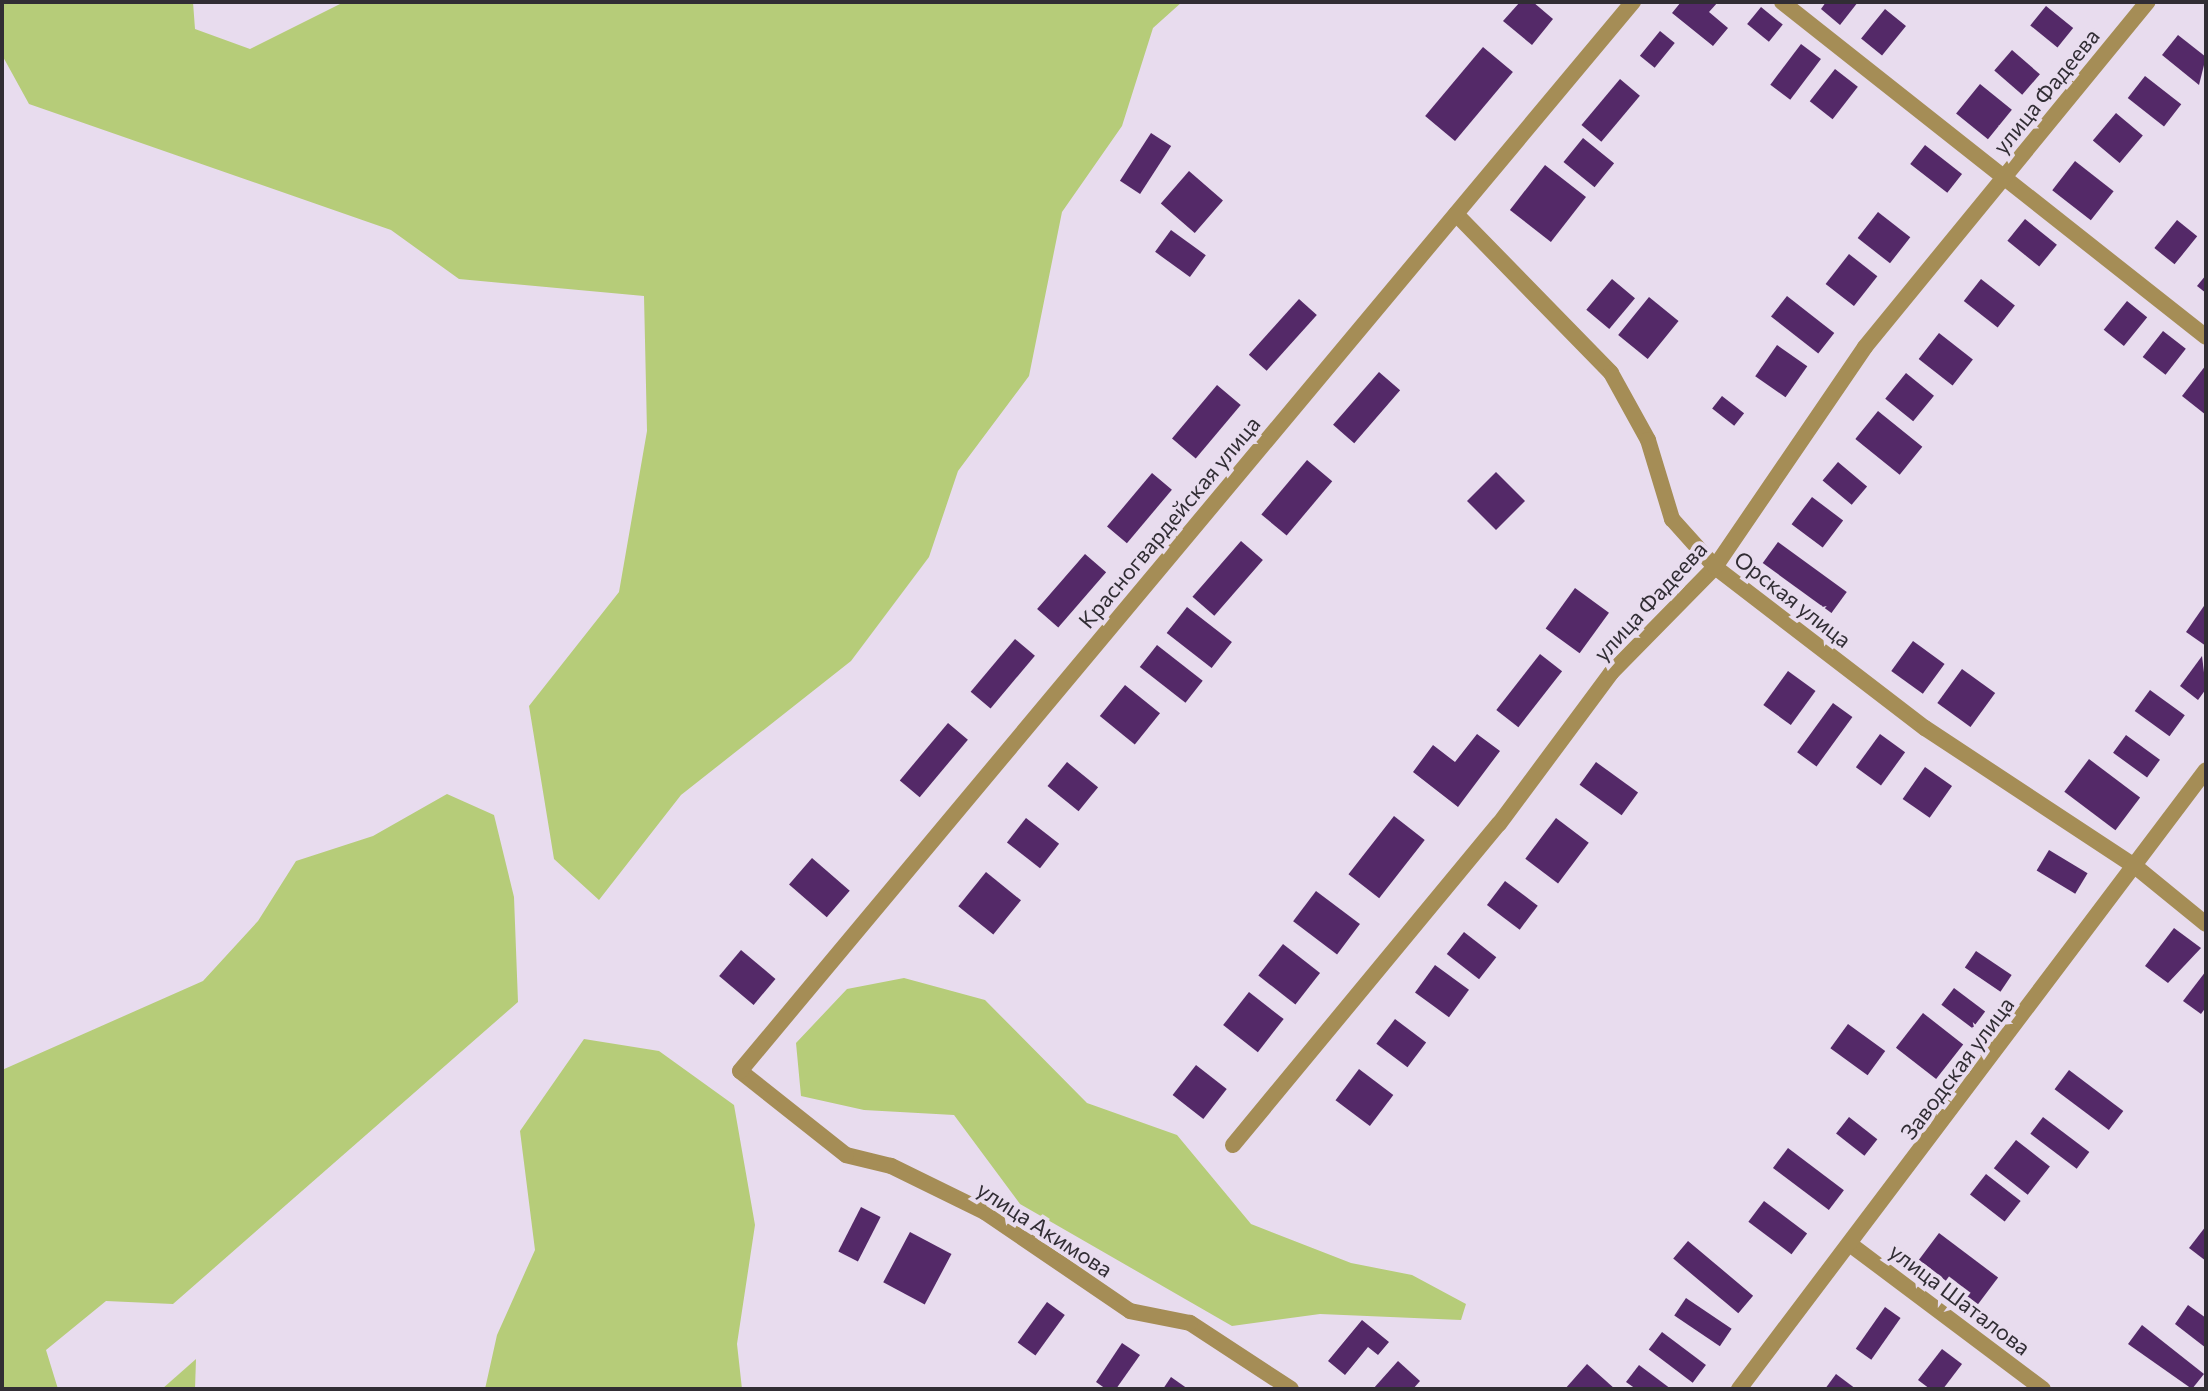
<!DOCTYPE html>
<html>
<head>
<meta charset="utf-8">
<style>
	body { margin:0 }
	#map { position:relative; width:2208px; height:1391px; overflow:hidden; background:#e8dcee; font-family:Commissioner,sans-serif }
	div>[style] { position:absolute }
	.green>* { inset:0; background:#b6cc79 }
	.building>* { inset:0; background:#542968; transform-origin:0 0 }
	.minor>* { height:16px; margin:-8px; padding:0 8px; transform-origin:8px; border-radius:8px; background:#a58d56 }
	span { translate:-50% -50%; white-space:nowrap; text-align:center; line-height:1.15; -webkit-text-stroke:8px #e8dcee; paint-order:stroke }
	.street-label { font-size:22px; color:#312d34 }
	.frame { position:absolute; inset:0; border:4px solid #312d34; pointer-events:none }
</style>
</head>
<body>
<div id="map">
	<div class="green">
		<i style="clip-path:polygon(2px 2px,193px 2px,195px 29px,250px 49px,344px 2px,1182px 2px,1153px 28px,1122px 126px,1062px 212px,1029px 376px,958px 471px,929px 557px,851px 661px,681px 795px,599px 900px,554px 859px,529px 706px,619px 592px,647px 431px,644px 296px,459px 279px,391px 230px,29px 104px,2px 55px)"></i>
		<i style="clip-path:polygon(447px 794px,494px 815px,514px 897px,518px 1002px,173px 1304px,106px 1301px,46px 1350px,58px 1389px,2px 1389px,2px 1070px,203px 981px,258px 921px,296px 861px,373px 836px)"></i>
		<i style="clip-path:polygon(904px 978px,985px 1000px,1087px 1103px,1177px 1135px,1251px 1224px,1351px 1263px,1412px 1275px,1466px 1304px,1461px 1320px,1320px 1314px,1232px 1326px,1020px 1204px,954px 1115px,864px 1110px,801px 1096px,796px 1043px,847px 989px)"></i>
		<i style="clip-path:polygon(584px 1039px,659px 1051px,734px 1105px,755px 1225px,737px 1344px,742px 1389px,485px 1389px,497px 1335px,535px 1250px,520px 1131px)"></i>
		<i style="clip-path:polygon(196px 1359px,195px 1389px,162px 1389px)"></i>
	</div>
	<div class="building">
		<i style="clip-path:polygon(1520px 2px,1533px 2px,1553px 19px,1532px 45px,1503px 21px)"></i>
		<i style="clip-path:polygon(1681px 2px,1718px 2px,1709px 12px,1728px 28px,1713px 46px,1672px 13px)"></i>
		<i style="clip-path:polygon(1826px 2px,1858px 2px,1840px 25px,1821px 9px)"></i>
		<i style="left:2046px;top:6px;width:35px;height:25px;rotate:39deg"></i>
		<i style="left:1761px;top:7px;width:28px;height:22px;rotate:39deg"></i>
		<i style="left:1885px;top:9px;width:27px;height:38px;rotate:39deg"></i>
		<i style="left:1660px;top:31px;width:19px;height:32px;rotate:39deg"></i>
		<i style="clip-path:polygon(2178px 35px,2206px 57px,2199px 85px,2162px 55px)"></i>
		<i style="left:1801px;top:44px;width:25px;height:51px;rotate:37deg"></i>
		<i style="left:1483px;top:47px;width:39px;height:90px;rotate:40deg"></i>
		<i style="left:2012px;top:50px;width:37px;height:27px;rotate:41deg"></i>
		<i style="left:1835px;top:69px;width:29px;height:41px;rotate:38deg"></i>
		<i style="left:2145px;top:76px;width:46px;height:28px;rotate:38deg"></i>
		<i style="left:1620px;top:79px;width:26px;height:60px;rotate:40deg"></i>
		<i style="left:1980px;top:84px;width:41px;height:38px;rotate:39deg"></i>
		<i style="left:2116px;top:113px;width:35px;height:36px;rotate:40deg"></i>
		<i style="left:1151px;top:133px;width:24px;height:57px;rotate:33deg"></i>
		<i style="left:1583px;top:138px;width:40px;height:31px;rotate:39deg"></i>
		<i style="left:1925px;top:145px;width:47px;height:24px;rotate:38deg"></i>
		<i style="left:2075px;top:161px;width:49px;height:37px;rotate:38deg"></i>
		<i style="left:1545px;top:165px;width:52px;height:57px;rotate:38deg"></i>
		<i style="left:1189px;top:171px;width:45px;height:43px;rotate:41deg"></i>
		<i style="left:1878px;top:212px;width:41px;height:33px;rotate:38deg"></i>
		<i style="left:2025px;top:219px;width:41px;height:28px;rotate:39deg"></i>
		<i style="left:2177px;top:220px;width:26px;height:36px;rotate:39deg"></i>
		<i style="left:1171px;top:230px;width:43px;height:27px;rotate:36deg"></i>
		<i style="left:1849px;top:254px;width:36px;height:38px;rotate:38deg"></i>
		<i style="clip-path:polygon(2206px 275px,2206px 293px,2197px 286px)"></i>
		<i style="left:1612px;top:279px;width:30px;height:40px;rotate:40deg"></i>
		<i style="left:1981px;top:279px;width:43px;height:28px;rotate:38deg"></i>
		<i style="left:1787px;top:296px;width:60px;height:26px;rotate:38deg"></i>
		<i style="left:1649px;top:297px;width:38px;height:49px;rotate:39deg"></i>
		<i style="left:1299px;top:299px;width:24px;height:75px;rotate:42deg"></i>
		<i style="left:2127px;top:301px;width:26px;height:37px;rotate:39deg"></i>
		<i style="left:2163px;top:331px;width:29px;height:33px;rotate:38deg"></i>
		<i style="left:1939px;top:333px;width:43px;height:33px;rotate:38deg"></i>
		<i style="left:1777px;top:345px;width:37px;height:38px;rotate:35deg"></i>
		<i style="clip-path:polygon(2206px 365px,2206px 415px,2182px 396px)"></i>
		<i style="left:1379px;top:372px;width:28px;height:70px;rotate:41deg"></i>
		<i style="left:1906px;top:373px;width:36px;height:33px;rotate:39deg"></i>
		<i style="left:1217px;top:385px;width:31px;height:70px;rotate:40deg"></i>
		<i style="left:1722px;top:396px;width:28px;height:16px;rotate:38deg"></i>
		<i style="left:1878px;top:411px;width:57px;height:36px;rotate:39deg"></i>
		<i style="left:1307px;top:460px;width:33px;height:71px;rotate:40deg"></i>
		<i style="left:1838px;top:462px;width:38px;height:24px;rotate:40deg"></i>
		<i style="left:1496px;top:472px;width:41px;height:41px;rotate:45deg"></i>
		<i style="left:1152px;top:473px;width:26px;height:70px;rotate:40deg"></i>
		<i style="left:1812px;top:497px;width:39px;height:34px;rotate:37deg"></i>
		<i style="left:1241px;top:541px;width:29px;height:74px;rotate:41deg"></i>
		<i style="left:1778px;top:542px;width:85px;height:26px;rotate:36deg"></i>
		<i style="left:1085px;top:554px;width:28px;height:73px;rotate:41deg"></i>
		<i style="left:1575px;top:588px;width:42px;height:50px;rotate:36deg"></i>
		<i style="clip-path:polygon(2206px 603px,2206px 646px,2186px 632px)"></i>
		<i style="left:1187px;top:607px;width:57px;height:33px;rotate:38deg"></i>
		<i style="left:1015px;top:639px;width:26px;height:69px;rotate:40deg"></i>
		<i style="left:1913px;top:641px;width:39px;height:37px;rotate:36deg"></i>
		<i style="left:1157px;top:645px;width:58px;height:28px;rotate:38deg"></i>
		<i style="left:1540px;top:654px;width:28px;height:71px;rotate:38deg"></i>
		<i style="clip-path:polygon(2202px 656px,2206px 689px,2198px 700px,2180px 686px)"></i>
		<i style="left:1962px;top:669px;width:41px;height:42px;rotate:36deg"></i>
		<i style="left:1788px;top:671px;width:34px;height:42px;rotate:36deg"></i>
		<i style="left:1125px;top:685px;width:45px;height:40px;rotate:39deg"></i>
		<i style="left:2150px;top:690px;width:43px;height:26px;rotate:36deg"></i>
		<i style="left:1833px;top:703px;width:24px;height:61px;rotate:36deg"></i>
		<i style="left:948px;top:723px;width:26px;height:75px;rotate:40deg"></i>
		<i style="clip-path:polygon(1477px 734px,1500px 751px,1458px 807px,1413px 772px,1433px 745px,1455px 762px)"></i>
		<i style="left:1880px;top:734px;width:31px;height:41px;rotate:36deg"></i>
		<i style="left:2126px;top:735px;width:42px;height:22px;rotate:36deg"></i>
		<i style="left:2089px;top:759px;width:64px;height:41px;rotate:37deg"></i>
		<i style="left:1067px;top:762px;width:40px;height:31px;rotate:39deg"></i>
		<i style="left:1596px;top:762px;width:52px;height:28px;rotate:36deg"></i>
		<i style="left:1925px;top:767px;width:33px;height:39px;rotate:35deg"></i>
		<i style="left:1394px;top:816px;width:39px;height:74px;rotate:38deg"></i>
		<i style="left:1026px;top:818px;width:42px;height:31px;rotate:38deg"></i>
		<i style="left:1556px;top:818px;width:41px;height:51px;rotate:37deg"></i>
		<i style="left:2049px;top:850px;width:45px;height:24px;rotate:31deg"></i>
		<i style="left:812px;top:858px;width:50px;height:35px;rotate:41deg"></i>
		<i style="left:986px;top:872px;width:45px;height:44px;rotate:39deg"></i>
		<i style="left:1505px;top:881px;width:41px;height:30px;rotate:37deg"></i>
		<i style="left:1316px;top:891px;width:55px;height:38px;rotate:37deg"></i>
		<i style="clip-path:polygon(2174px 928px,2201px 948px,2168px 983px,2145px 966px)"></i>
		<i style="left:1464px;top:932px;width:41px;height:28px;rotate:38deg"></i>
		<i style="left:1283px;top:944px;width:47px;height:40px;rotate:38deg"></i>
		<i style="left:741px;top:950px;width:45px;height:34px;rotate:40deg"></i>
		<i style="left:1976px;top:951px;width:43px;height:20px;rotate:34deg"></i>
		<i style="left:1435px;top:965px;width:42px;height:34px;rotate:36deg"></i>
		<i style="clip-path:polygon(2206px 971px,2206px 1007px,2201px 1014px,2183px 1001px)"></i>
		<i style="left:1954px;top:988px;width:39px;height:21px;rotate:37deg"></i>
		<i style="left:1249px;top:992px;width:44px;height:42px;rotate:38deg"></i>
		<i style="left:1923px;top:1013px;width:51px;height:44px;rotate:38deg"></i>
		<i style="left:1395px;top:1019px;width:39px;height:31px;rotate:37deg"></i>
		<i style="left:1848px;top:1024px;width:46px;height:30px;rotate:36deg"></i>
		<i style="left:1196px;top:1065px;width:39px;height:38px;rotate:38deg"></i>
		<i style="left:1359px;top:1069px;width:43px;height:39px;rotate:37deg"></i>
		<i style="left:2069px;top:1070px;width:68px;height:24px;rotate:37deg"></i>
		<i style="left:1849px;top:1117px;width:36px;height:21px;rotate:38deg"></i>
		<i style="left:2043px;top:1117px;width:58px;height:21px;rotate:37deg"></i>
		<i style="left:2016px;top:1140px;width:43px;height:36px;rotate:38deg"></i>
		<i style="left:1788px;top:1148px;width:70px;height:25px;rotate:37deg"></i>
		<i style="left:1986px;top:1174px;width:44px;height:26px;rotate:38deg"></i>
		<i style="left:1764px;top:1201px;width:54px;height:26px;rotate:37deg"></i>
		<i style="left:861px;top:1207px;width:22px;height:50px;rotate:27deg"></i>
		<i style="clip-path:polygon(2206px 1226px,2206px 1261px,2189px 1248px)"></i>
		<i style="left:910px;top:1232px;width:47px;height:57px;rotate:28deg"></i>
		<i style="left:1939px;top:1233px;width:74px;height:34px;rotate:37deg"></i>
		<i style="left:1688px;top:1241px;width:85px;height:23px;rotate:40deg"></i>
		<i style="left:1686px;top:1298px;width:55px;height:21px;rotate:34deg"></i>
		<i style="left:1047px;top:1302px;width:22px;height:50px;rotate:36deg"></i>
		<i style="clip-path:polygon(2188px 1305px,2206px 1318px,2206px 1348px,2175px 1324px)"></i>
		<i style="left:1885px;top:1307px;width:19px;height:51px;rotate:35deg"></i>
		<i style="clip-path:polygon(1362px 1320px,1389px 1342px,1378px 1355px,1368px 1347px,1345px 1375px,1328px 1361px)"></i>
		<i style="clip-path:polygon(2142px 1325px,2204px 1374px,2192px 1389px,2128px 1344px)"></i>
		<i style="left:1662px;top:1332px;width:55px;height:22px;rotate:37deg"></i>
		<i style="clip-path:polygon(1122px 1343px,1140px 1355px,1116px 1389px,1106px 1389px,1096px 1382px)"></i>
		<i style="clip-path:polygon(1942px 1349px,1962px 1364px,1943px 1389px,1930px 1389px,1918px 1380px)"></i>
		<i style="clip-path:polygon(1398px 1361px,1420px 1381px,1413px 1389px,1373px 1389px)"></i>
		<i style="clip-path:polygon(1587px 1364px,1615px 1389px,1565px 1389px)"></i>
		<i style="clip-path:polygon(1639px 1365px,1671px 1389px,1636px 1389px,1626px 1382px)"></i>
		<i style="clip-path:polygon(1836px 1374px,1856px 1389px,1825px 1389px)"></i>
		<i style="clip-path:polygon(1171px 1377px,1188px 1389px,1163px 1389px)"></i>
	</div>
	<div class="minor">
		<i style="left:1782px;top:2px;width:540px;rotate:38.31deg"></i>
		<i style="left:1456px;top:214px;width:222px;rotate:45.7deg"></i>
		<i style="left:1611px;top:373px;width:77px;rotate:61.1deg"></i>
		<i style="left:1648px;top:440px;width:83px;rotate:73.1deg"></i>
		<i style="left:1672px;top:519px;width:64px;rotate:48.1deg"></i>
		<i style="left:1715px;top:567px;width:265px;rotate:37.5deg"></i>
		<i style="left:1925px;top:728px;width:253px;rotate:33.4deg"></i>
		<i style="left:2136px;top:867px;width:90px;rotate:39.2deg"></i>
		<i style="left:1233px;top:1145px;width:417px;rotate:-50.4deg"></i>
		<i style="left:1499px;top:824px;width:188px;rotate:-53.4deg"></i>
		<i style="left:1611px;top:673px;width:148px;rotate:-45.5deg"></i>
		<i style="left:1715px;top:567px;width:266px;rotate:-55.7deg"></i>
		<i style="left:1865px;top:347px;width:446px;rotate:-50.7deg"></i>
		<i style="left:1851px;top:1245px;width:240px;rotate:36.9deg"></i>
		<i style="left:1291px;top:1389px;width:121px;rotate:-146.8deg"></i>
		<i style="left:1190px;top:1323px;width:61px;rotate:-168.7deg"></i>
		<i style="left:1130px;top:1311px;width:176px;rotate:-145.7deg"></i>
		<i style="left:985px;top:1212px;width:105px;rotate:-153.9deg"></i>
		<i style="left:891px;top:1166px;width:46px;rotate:-166.3deg"></i>
		<i style="left:846px;top:1155px;width:135px;rotate:-141.6deg"></i>
		<i style="left:740px;top:1071px;width:1393px;rotate:-50.13deg"></i>
		<i style="left:1739px;top:1389px;width:775px;rotate:-52.97deg"></i>
	</div>
	<div class="street-label">
		<span style="left:2046px;top:91px;rotate:-51deg">улица Фадеева</span>
		<span style="left:1169px;top:522px;rotate:-50deg">Красногвардейская улица</span>
		<span style="left:1793px;top:599px;rotate:38deg">Орская улица</span>
		<span style="left:1650px;top:601px;rotate:-47deg">улица Фадеева</span>
		<span style="left:1957px;top:1068px;rotate:-53deg">Заводская улица</span>
		<span style="left:1045px;top:1229px;rotate:33deg">улица Акимова</span>
		<span style="left:1960px;top:1299px;rotate:37deg">улица Шаталова</span>
	</div>
	<div class="frame"></div>
</div>
</body>
</html>
